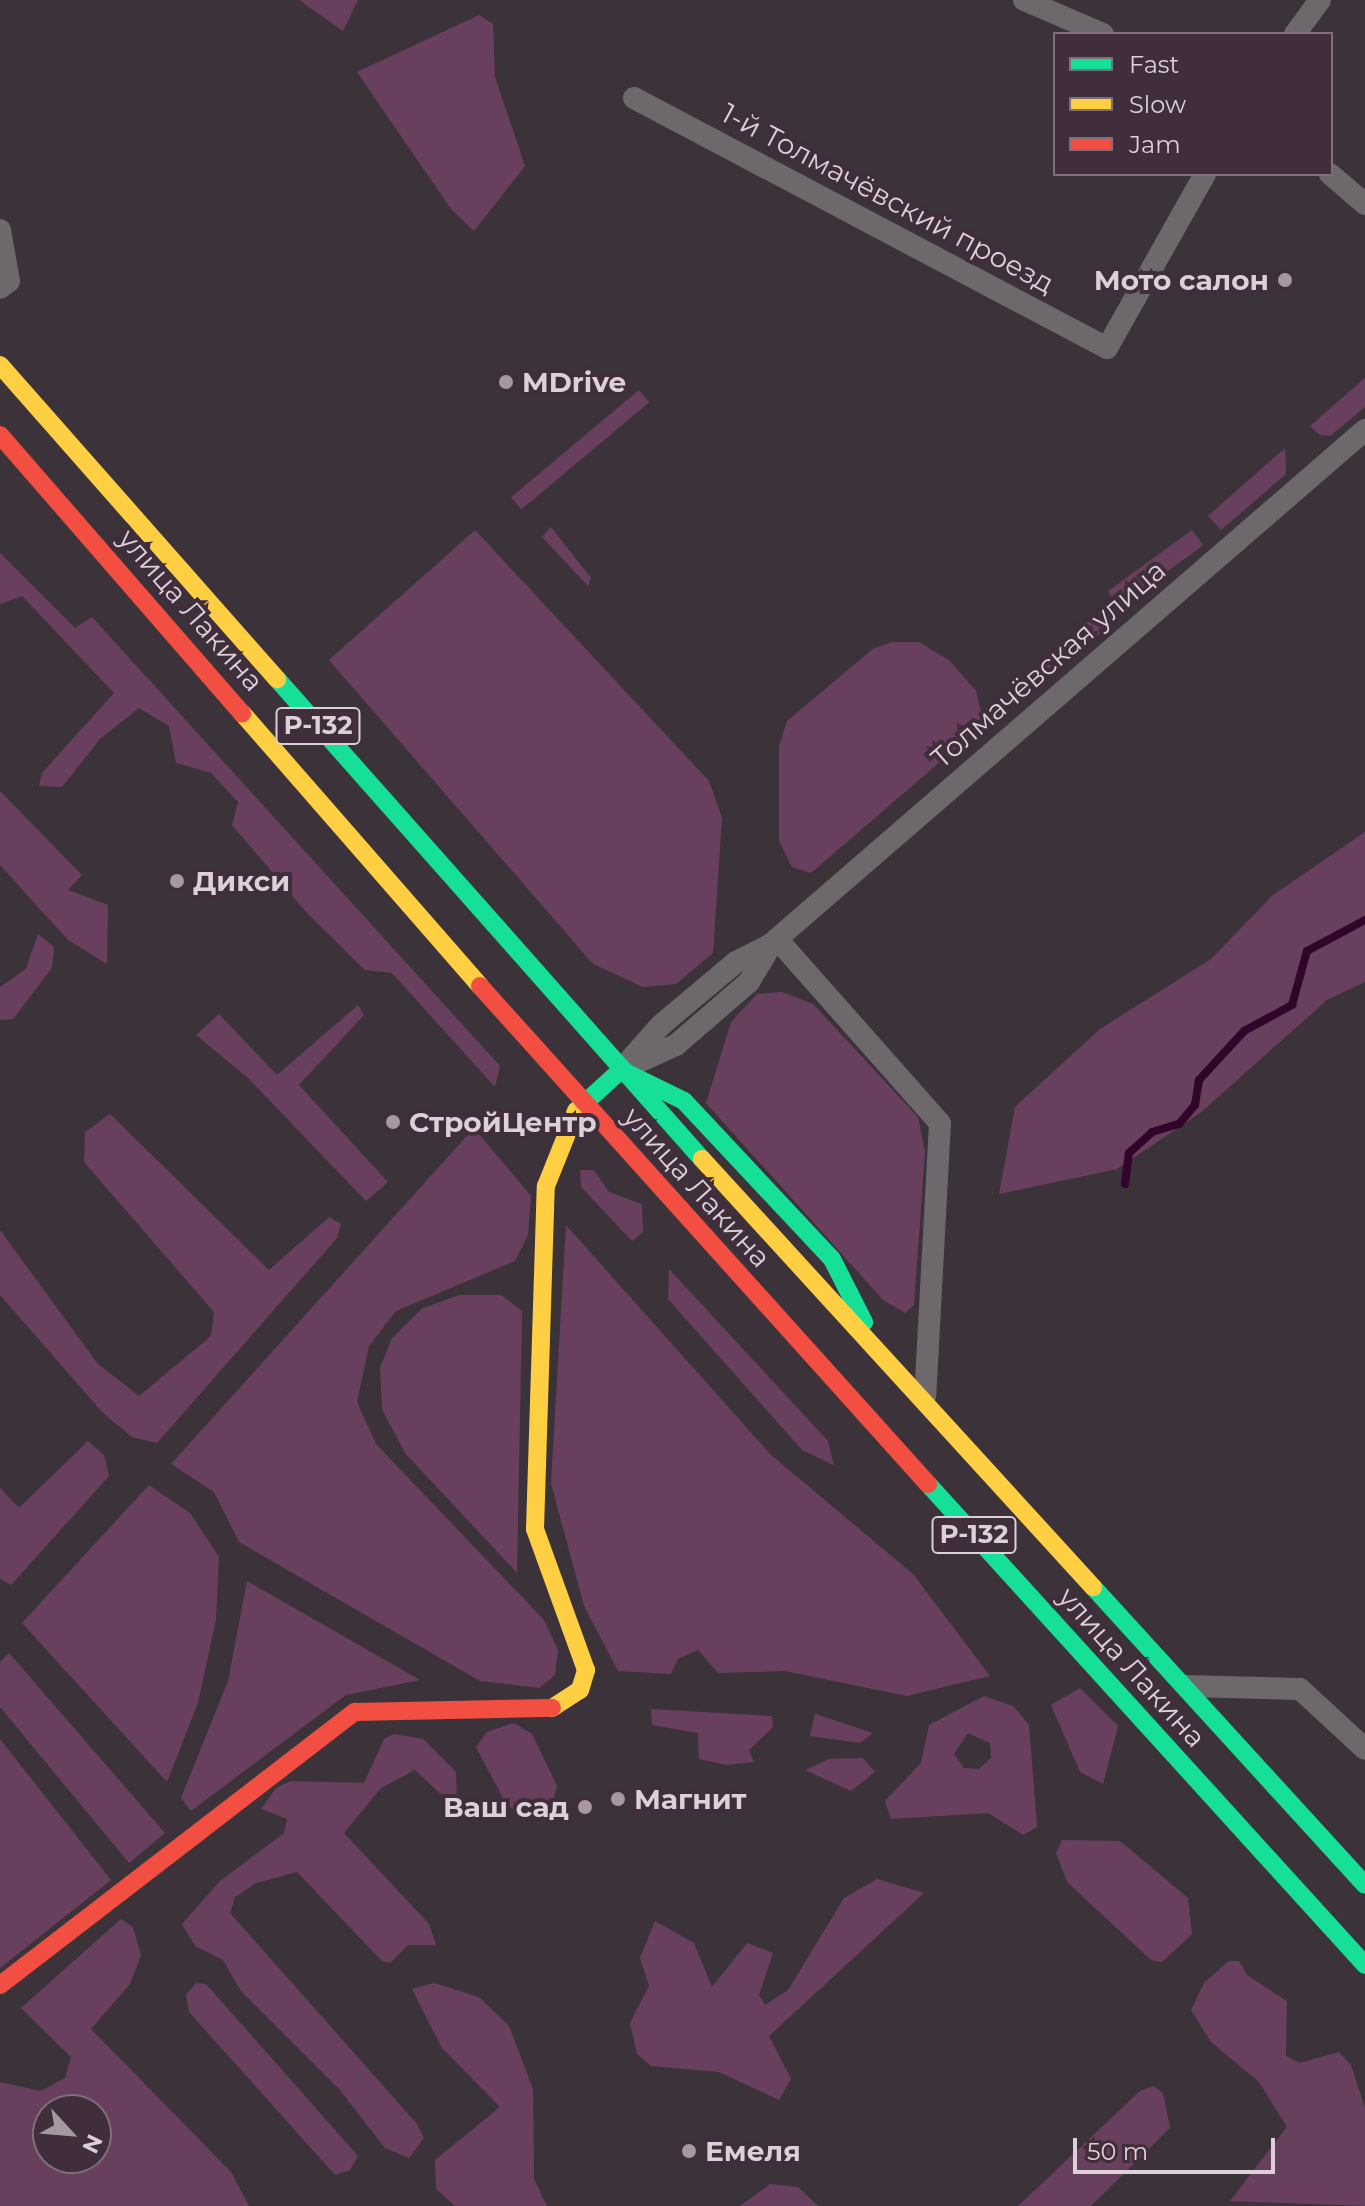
<!DOCTYPE html>
<html>
<head>
<meta charset="utf-8">
<style>
	body { margin:0 }
	#map { position:relative; width:1365px; height:2206px; overflow:hidden; background:#3c323a; font-family:Montserrat,sans-serif }
	div>[style] { position:absolute }
	.green>* { inset:0; background:#68405e; transform-origin:0 0 }
	.stream>* { height:8px; margin:-4px; padding:0 4px; transform-origin:4px; border-radius:4px; background:#31042a }
	.street>* { height:22px; margin:-11px; padding:0 11px; transform-origin:11px; border-radius:11px; background:#6c686b }
	.fast>* { height:18px; margin:-9px; padding:0 9px; transform-origin:9px; border-radius:9px; background:#16e098 }
	.slow>* { height:18px; margin:-9px; padding:0 9px; transform-origin:9px; border-radius:9px; background:#ffcf43 }
	.jam>* { height:18px; margin:-9px; padding:0 9px; transform-origin:9px; border-radius:9px; background:#f24e42 }
	.dots>* { width:22px; height:22px; translate:-50% -50%; box-sizing:border-box; border:4px solid #402e3c; border-radius:50% }
	span { translate:-50% -50%; white-space:nowrap; text-align:center; line-height:1.15; -webkit-text-stroke:8px #402e3c; paint-order:stroke }
	.shield-label span { padding:2px 6px; background:#402e3c; border:2px solid; border-radius:6px; -webkit-text-stroke-width:0 }
	.shield-label { font-size:26px; color:#dcd0d9; font-weight:700 }
	.street-label { font-size:28px; color:#dcd0d9 }
	.poi-label { font-size:28px; color:#dcd0d9; font-weight:700 }
	.right { translate:-100% -50%; text-align:right }
	.left { translate:0 -50%; text-align:left }
	.legend { position:absolute; left:1053px; top:32px; width:280px; height:144px; box-sizing:border-box; background:#402e3c; border:2px solid #7e6f7b; margin:0; padding:10px 14px; list-style:none; font-size:24px; color:#dcd0d9 }
	.legend li { display:flex; align-items:center; gap:16px; height:40px }
	.legend b { width:40px; border:2px solid #7e6f7b }
	.north { position:absolute; left:32px; top:2094px; width:80px; height:80px; box-sizing:border-box; background:#402e3c; border:2px solid #7e6f7b; border-radius:50%; rotate:116deg; font-size:22px; font-weight:700; line-height:32px; text-align:center; color:#dcd0d9 }
	.north::after { content:''; display:block; margin:auto; width:28px; height:36px; background:#a499a1; clip-path:polygon(50% 0,100% 100%,50% 72%,0 100%) }
	.scale { position:absolute; left:1073px; top:2138px; width:202px; height:36px; box-sizing:border-box; border:4px solid #dcd0d9; border-top:0; padding-left:10px; font-size:24px; line-height:28px; white-space:nowrap; color:#dcd0d9; -webkit-text-stroke:6px #402e3c; paint-order:stroke }
</style>
</head>
<body>
<div id="map">
	<div class="green">
		<i style="clip-path:polygon(299px 0,358px 0,343px 31px)"></i>
		<i style="clip-path:polygon(479px 15px,493px 24px,495px 77px,525px 166px,474px 231px,451px 209px,357px 72px)"></i>
		<i style="clip-path:polygon(1365px 378px,1365px 407px,1330px 436px,1320px 435px,1310px 426px)"></i>
		<i style="left:639px;top:390px;width:16px;height:167px;rotate:50deg"></i>
		<i style="clip-path:polygon(1285px 448px,1286px 474px,1221px 530px,1208px 516px)"></i>
		<i style="clip-path:polygon(551px 527px,591px 578px,588px 586px,542px 537px)"></i>
		<i style="clip-path:polygon(475px 530px,709px 781px,722px 818px,713px 953px,676px 984px,643px 987px,593px 964px,329px 660px)"></i>
		<i style="left:1192px;top:530px;width:19px;height:104px;rotate:54deg"></i>
		<i style="clip-path:polygon(0 553px,75px 628px,92px 617px,500px 1066px,495px 1087px,392px 973px,365px 970px,306px 912px,232px 825px,238px 802px,211px 773px,176px 763px,169px 726px,139px 708px,100px 739px,62px 787px,39px 786px,42px 773px,114px 693px,22px 596px,0 604px)"></i>
		<i style="clip-path:polygon(1093px 617px,1104px 630px,1040px 681px,1019px 682px)"></i>
		<i style="clip-path:polygon(893px 642px,919px 642px,950px 661px,976px 691px,984px 724px,811px 873px,792px 867px,779px 841px,779px 746px,787px 721px,874px 648px)"></i>
		<i style="clip-path:polygon(0 791px,82px 875px,68px 890px,108px 905px,107px 964px,68px 940px,0 865px)"></i>
		<i style="clip-path:polygon(1365px 832px,1365px 982px,1327px 1000px,1200px 1113px,1117px 1169px,999px 1194px,1015px 1107px,1100px 1029px,1211px 959px,1273px 895px)"></i>
		<i style="clip-path:polygon(38px 934px,54px 947px,52px 968px,13px 1019px,0 1020px,0 987px,26px 969px)"></i>
		<i style="clip-path:polygon(782px 992px,813px 1004px,918px 1117px,925px 1152px,914px 1305px,905px 1313px,883px 1300px,706px 1103px,731px 1022px,757px 994px)"></i>
		<i style="clip-path:polygon(358px 1005px,364px 1015px,299px 1085px,388px 1182px,366px 1201px,248px 1078px,196px 1035px,219px 1014px,277px 1075px)"></i>
		<i style="clip-path:polygon(110px 1114px,269px 1270px,329px 1217px,341px 1224px,337px 1238px,157px 1443px,132px 1437px,103px 1413px,0 1295px,0 1230px,98px 1364px,139px 1396px,211px 1336px,214px 1312px,84px 1162px,85px 1132px)"></i>
		<i style="clip-path:polygon(474px 1128px,531px 1196px,528px 1235px,515px 1261px,396px 1311px,369px 1346px,357px 1402px,376px 1444px,544px 1620px,558px 1650px,555px 1675px,539px 1688px,480px 1681px,239px 1542px,214px 1492px,171px 1464px)"></i>
		<i style="clip-path:polygon(580px 1170px,594px 1170px,609px 1192px,642px 1204px,643px 1232px,632px 1241px,581px 1187px)"></i>
		<i style="clip-path:polygon(566px 1225px,770px 1454px,913px 1574px,990px 1676px,907px 1696px,785px 1671px,718px 1673px,698px 1650px,678px 1659px,671px 1674px,618px 1671px,584px 1606px,551px 1483px)"></i>
		<i style="clip-path:polygon(669px 1269px,828px 1441px,834px 1465px,802px 1450px,668px 1299px)"></i>
		<i style="clip-path:polygon(459px 1295px,501px 1295px,522px 1311px,517px 1573px,405px 1453px,382px 1409px,380px 1368px,392px 1338px,423px 1308px)"></i>
		<i style="clip-path:polygon(88px 1441px,104px 1455px,109px 1476px,11px 1585px,0 1579px,0 1488px,19px 1508px)"></i>
		<i style="clip-path:polygon(149px 1485px,190px 1513px,219px 1557px,216px 1619px,198px 1703px,167px 1782px,22px 1623px)"></i>
		<i style="clip-path:polygon(247px 1581px,420px 1680px,346px 1695px,191px 1811px,181px 1798px,228px 1681px)"></i>
		<i style="clip-path:polygon(9px 1653px,165px 1833px,129px 1863px,0 1707px,0 1662px)"></i>
		<i style="clip-path:polygon(1080px 1688px,1118px 1726px,1103px 1784px,1080px 1772px,1051px 1705px)"></i>
		<i style="clip-path:polygon(evenodd,984px 1696px,1013px 1706px,1029px 1725px,1037px 1827px,1023px 1835px,988px 1813px,891px 1819px,885px 1801px,921px 1763px,929px 1725px,984px 1696px,968px 1733px,990px 1743px,991px 1758px,979px 1769px,964px 1768px,954px 1754px,968px 1733px)"></i>
		<i style="clip-path:polygon(651px 1709px,772px 1716px,773px 1727px,749px 1750px,754px 1762px,726px 1765px,699px 1759px,698px 1733px,652px 1725px)"></i>
		<i style="clip-path:polygon(815px 1714px,873px 1733px,860px 1743px,810px 1736px)"></i>
		<i style="clip-path:polygon(514px 1723px,532px 1734px,557px 1786px,550px 1811px,525px 1819px,506px 1804px,476px 1747px,487px 1732px)"></i>
		<i style="clip-path:polygon(394px 1734px,423px 1739px,456px 1772px,457px 1809px,415px 1770px,381px 1788px,344px 1833px,429px 1924px,436px 1945px,408px 1945px,390px 1963px,382px 1961px,297px 1872px,256px 1883px,235px 1897px,230px 1913px,417px 2124px,424px 2138px,409px 2158px,385px 2148px,339px 2089px,241px 1991px,223px 1960px,195px 1946px,182px 1924px,220px 1881px,284px 1833px,287px 1819px,261px 1809px,276px 1788px,291px 1781px,364px 1783px,384px 1739px)"></i>
		<i style="clip-path:polygon(0 1739px,111px 1880px,0 1968px)"></i>
		<i style="clip-path:polygon(863px 1758px,875px 1772px,851px 1791px,805px 1770px,829px 1759px)"></i>
		<i style="clip-path:polygon(1062px 1840px,1120px 1841px,1188px 1898px,1192px 1934px,1162px 1962px,1151px 1960px,1067px 1882px,1056px 1853px)"></i>
		<i style="clip-path:polygon(877px 1879px,924px 1893px,769px 2036px,791px 2079px,779px 2100px,719px 2072px,651px 2066px,637px 2054px,630px 2023px,649px 1986px,640px 1958px,655px 1921px,694px 1943px,712px 1987px,747px 1943px,773px 1953px,759px 1995px,765px 2005px,788px 1990px,844px 1898px)"></i>
		<i style="clip-path:polygon(evenodd,121px 1919px,133px 1927px,141px 1955px,130px 1984px,91px 2029px,231px 2172px,249px 2206px,0 2206px,0 2082px,41px 2091px,65px 2078px,71px 2057px,21px 2008px,121px 1919px,48px 2110px,96px 2110px,96px 2158px,48px 2158px,48px 2110px)"></i>
		<i style="clip-path:polygon(1229px 1961px,1239px 1961px,1247px 1975px,1287px 2001px,1286px 2056px,1300px 2063px,1339px 2052px,1351px 2065px,1365px 2108px,1365px 2206px,1230px 2201px,1287px 2127px,1259px 2082px,1211px 2042px,1191px 2010px,1204px 1983px)"></i>
		<i style="clip-path:polygon(196px 1983px,206px 1984px,358px 2156px,350px 2170px,335px 2175px,189px 2012px,186px 1995px)"></i>
		<i style="clip-path:polygon(434px 1983px,479px 1997px,509px 2026px,533px 2089px,534px 2179px,547px 2206px,455px 2206px,436px 2189px,435px 2160px,500px 2107px,442px 2048px,412px 1989px)"></i>
		<i style="clip-path:polygon(1154px 2086px,1163px 2093px,1170px 2128px,1091px 2206px,1018px 2206px,1140px 2091px)"></i>
		<i style="clip-path:polygon(770px 2184px,798px 2187px,818px 2206px,740px 2206px)"></i>
	</div>
	<div class="stream">
		<i style="left:1125px;top:1184px;width:31px;rotate:-83deg"></i>
		<i style="left:1129px;top:1153px;width:31px;rotate:-42deg"></i>
		<i style="left:1152px;top:1132px;width:28px;rotate:-17deg"></i>
		<i style="left:1179px;top:1124px;width:25px;rotate:-50deg"></i>
		<i style="left:1195px;top:1105px;width:25px;rotate:-81deg"></i>
		<i style="left:1199px;top:1080px;width:67px;rotate:-47.4deg"></i>
		<i style="left:1244px;top:1031px;width:55px;rotate:-28.4deg"></i>
		<i style="left:1292px;top:1005px;width:56px;rotate:-74.5deg"></i>
		<i style="left:1307px;top:951px;width:66px;rotate:-28.1deg"></i>
	</div>
	<div class="street">
		<i style="left:1024px;top:0;width:86px;rotate:23.3deg"></i>
		<i style="left:1295px;top:34px;width:42px;rotate:-53.7deg"></i>
		<i style="left:634px;top:98px;width:535px;rotate:27.86deg"></i>
		<i style="left:1107px;top:348px;width:200px;rotate:-60.6deg"></i>
		<i style="left:1330px;top:174px;width:46px;rotate:40.6deg"></i>
		<i style="left:0;top:230px;width:52px;rotate:80deg"></i>
		<i style="left:9px;top:281px;width:11px;rotate:142deg"></i>
		<i style="left:777px;top:939px;width:246px;rotate:48.5deg"></i>
		<i style="left:940px;top:1123px;width:273px;rotate:93.1deg"></i>
		<i style="left:630px;top:1066px;width:51px;rotate:-24.5deg"></i>
		<i style="left:676px;top:1045px;width:96px;rotate:-40.8deg"></i>
		<i style="left:749px;top:982px;width:43px;rotate:-59.3deg"></i>
		<i style="left:621px;top:1070px;width:60px;rotate:-48.4deg"></i>
		<i style="left:661px;top:1025px;width:98px;rotate:-40deg"></i>
		<i style="left:736px;top:962px;width:39px;rotate:-27deg"></i>
		<i style="left:771px;top:944px;width:786px;rotate:-40.87deg"></i>
		<i style="left:1186px;top:1686px;width:114px;rotate:1.5deg"></i>
		<i style="left:1300px;top:1689px;width:88px;rotate:42.7deg"></i>
	</div>
	<div class="fast">
		<i style="left:277px;top:679px;width:641px;rotate:48.48deg"></i>
		<i style="left:576px;top:1111px;width:61px;rotate:-42.3deg"></i>
		<i style="left:621px;top:1070px;width:70px;rotate:26.2deg"></i>
		<i style="left:684px;top:1101px;width:216px;rotate:46.9deg"></i>
		<i style="left:832px;top:1259px;width:71px;rotate:63.1deg"></i>
		<i style="left:928px;top:1484px;width:650px;rotate:47.74deg"></i>
		<i style="left:1093px;top:1587px;width:403px;rotate:47.6deg"></i>
	</div>
	<div class="slow">
		<i style="left:0;top:365px;width:419px;rotate:48.6deg"></i>
		<i style="left:242px;top:713px;width:362px;rotate:48.9deg"></i>
		<i style="left:702px;top:1159px;width:580px;rotate:47.59deg"></i>
		<i style="left:552px;top:1708px;width:33px;rotate:-33deg"></i>
		<i style="left:580px;top:1690px;width:21px;rotate:-73deg"></i>
		<i style="left:586px;top:1670px;width:150px;rotate:-109.9deg"></i>
		<i style="left:535px;top:1529px;width:343px;rotate:-88.2deg"></i>
		<i style="left:546px;top:1186px;width:81px;rotate:-68.2deg"></i>
	</div>
	<div class="jam">
		<i style="left:0;top:435px;width:369px;rotate:49deg"></i>
		<i style="left:480px;top:986px;width:670px;rotate:48.03deg"></i>
		<i style="left:0;top:1985px;width:448px;rotate:-37.6deg"></i>
		<i style="left:355px;top:1712px;width:197px;rotate:-1.2deg"></i>
	</div>
	<div class="dots">
		<i style="left:1285px;top:280px;background:#a499a1"></i>
		<i style="left:506px;top:382px;background:#a499a1"></i>
		<i style="left:177px;top:881px;background:#a499a1"></i>
		<i style="left:393px;top:1122px;background:#a499a1"></i>
		<i style="left:618px;top:1799px;background:#a499a1"></i>
		<i style="left:585px;top:1807px;background:#a499a1"></i>
		<i style="left:689px;top:2151px;background:#a499a1"></i>
	</div>
	<div class="shield-label">
		<span style="left:318px;top:726px">Р-132</span>
		<span style="left:974px;top:1535px">Р-132</span>
	</div>
	<div class="street-label">
		<span style="left:888px;top:198px;rotate:28deg">1-й Толмачёвский проезд</span>
		<span style="left:191px;top:610px;rotate:49deg">улица Лакина</span>
		<span style="left:1048px;top:664px;rotate:-41deg">Толмачёвская улица</span>
		<span style="left:697px;top:1187px;rotate:48deg">улица Лакина</span>
		<span style="left:1132px;top:1667px;rotate:48deg">улица Лакина</span>
	</div>
	<div class="poi-label">
		<span class="right" style="left:1269px;top:280px">Мото салон</span>
		<span class="left" style="left:522px;top:382px">MDrive</span>
		<span class="left" style="left:193px;top:881px">Дикси</span>
		<span class="left" style="left:409px;top:1122px">СтройЦентр</span>
		<span class="left" style="left:634px;top:1799px">Магнит</span>
		<span class="right" style="left:569px;top:1807px">Ваш сад</span>
		<span class="left" style="left:705px;top:2151px">Емеля</span>
	</div>
	<ul class="legend">
	<li><b style="height:10px;background:#16e098"></b>Fast</li>
	<li><b style="height:10px;background:#ffcf43"></b>Slow</li>
	<li><b style="height:10px;background:#f24e42"></b>Jam</li>
	</ul>
	<div class="north">N</div>
	<div class="scale">50 m</div>
</div>
</body>
</html>
